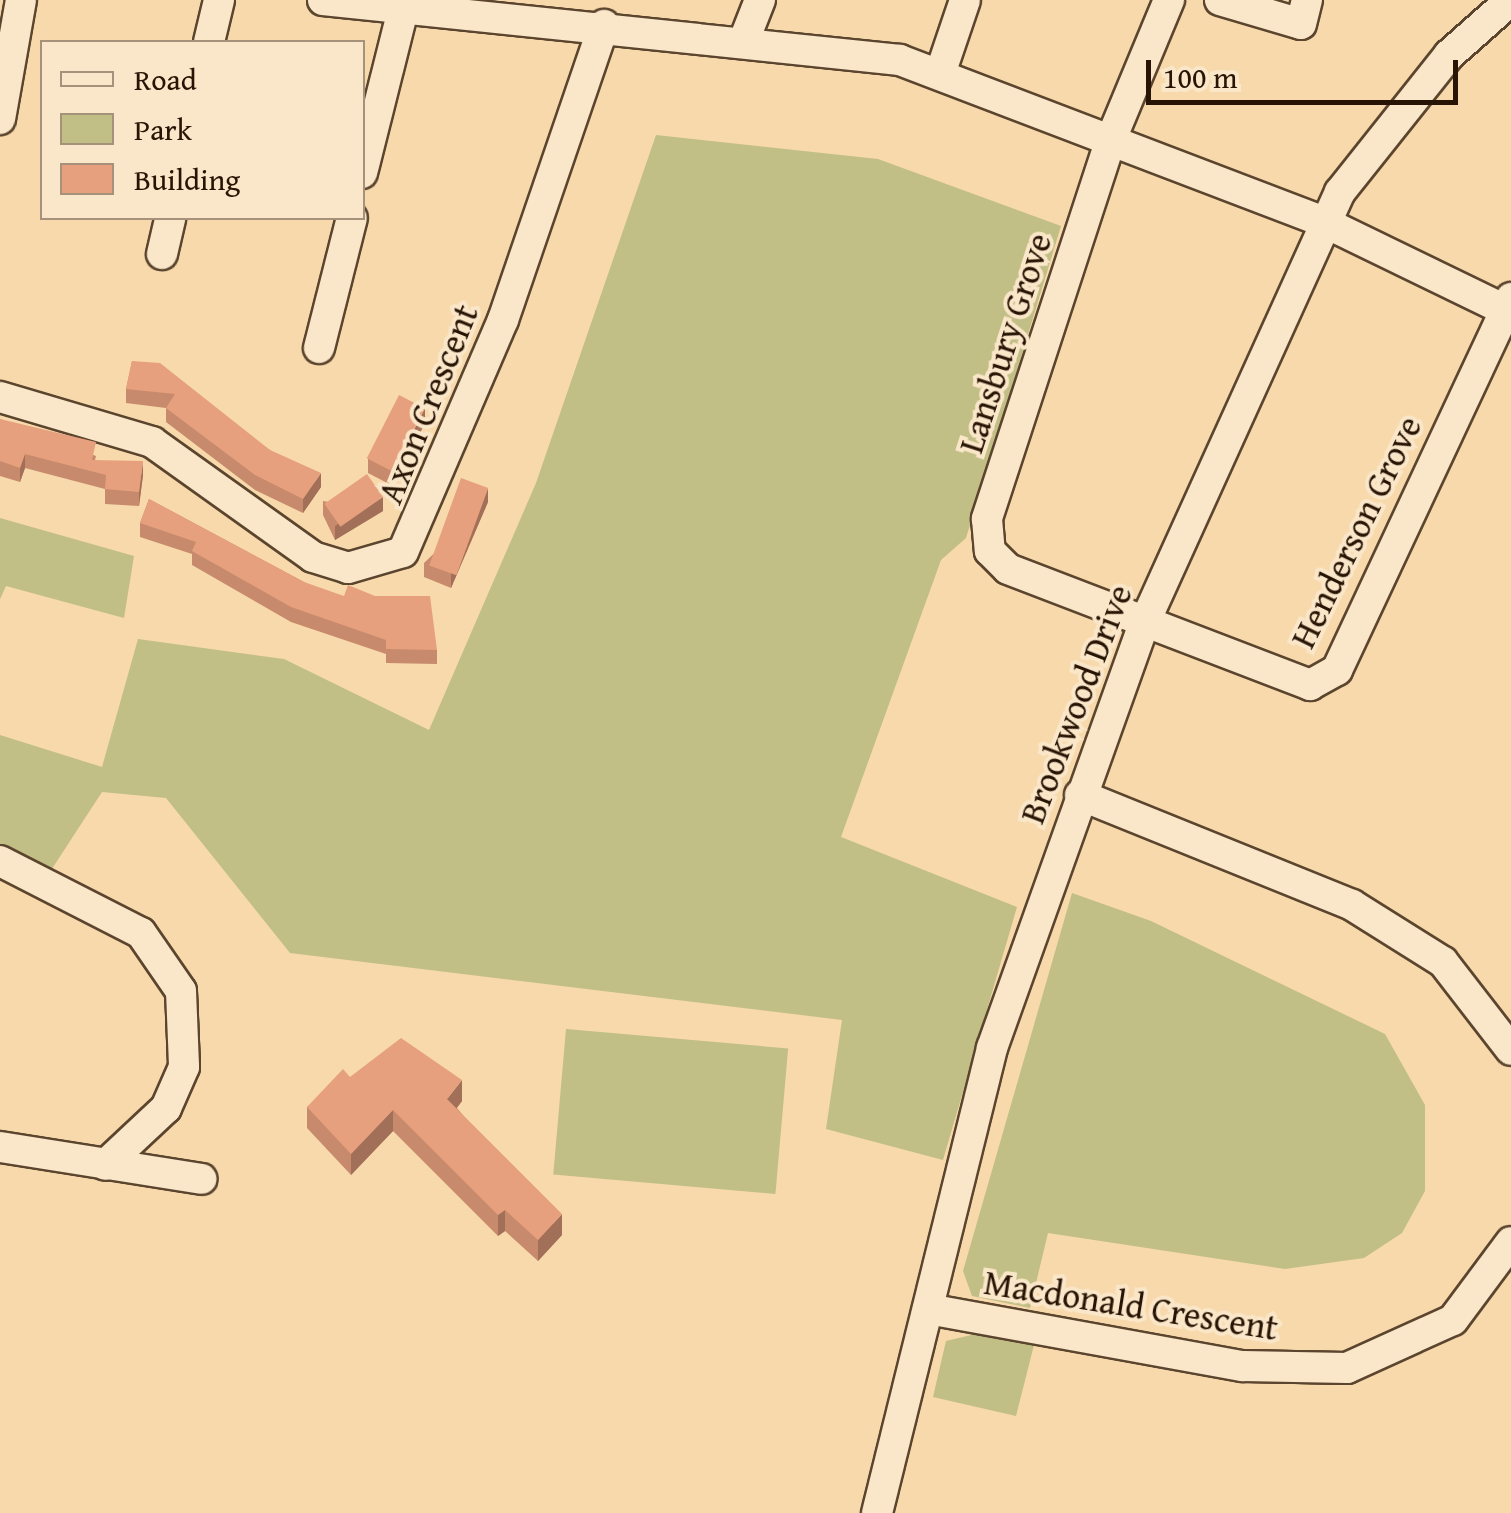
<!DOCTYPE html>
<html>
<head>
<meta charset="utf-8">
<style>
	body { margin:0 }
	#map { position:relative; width:1511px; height:1513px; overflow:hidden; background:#f7d9ab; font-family:"Gentium Book Plus",serif }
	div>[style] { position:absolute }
	.green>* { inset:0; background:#c1be86; transform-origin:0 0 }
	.roads { filter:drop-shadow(2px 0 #5b452e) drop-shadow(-2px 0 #5b452e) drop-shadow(0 2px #5b452e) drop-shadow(0 -2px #5b452e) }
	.minor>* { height:30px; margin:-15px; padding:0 15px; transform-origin:15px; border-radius:15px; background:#fae6c8 }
	.wall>* { inset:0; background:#c78a6c }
	.shaded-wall>* { inset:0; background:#a27058 }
	.building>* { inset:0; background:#e7a07e; transform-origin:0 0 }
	span { translate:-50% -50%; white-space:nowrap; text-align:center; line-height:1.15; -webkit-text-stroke:8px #fae6c8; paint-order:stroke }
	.street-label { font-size:35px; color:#271404 }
	.legend { position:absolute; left:40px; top:40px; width:325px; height:180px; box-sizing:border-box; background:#fae6c8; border:2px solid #a6927a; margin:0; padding:12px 18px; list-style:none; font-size:30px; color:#271404 }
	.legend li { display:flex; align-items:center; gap:20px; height:50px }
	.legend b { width:50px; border:2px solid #a6927a }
	.scale { position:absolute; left:1146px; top:60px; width:312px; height:45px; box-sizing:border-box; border:5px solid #271404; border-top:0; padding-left:12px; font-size:30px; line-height:35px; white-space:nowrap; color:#271404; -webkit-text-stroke:8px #fae6c8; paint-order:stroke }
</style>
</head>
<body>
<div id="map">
	<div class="green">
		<i style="clip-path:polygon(656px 135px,878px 159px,1061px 226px,966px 538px,941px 560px,841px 837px,1017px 907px,943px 1160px,826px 1129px,842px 1020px,290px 953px,166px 798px,102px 792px,44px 881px,0 861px,0 735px,102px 767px,138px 639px,284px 659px,429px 730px,536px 483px)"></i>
		<i style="clip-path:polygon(0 518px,134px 556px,124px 618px,6px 586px,0 599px)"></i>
		<i style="clip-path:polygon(1072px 893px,1151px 921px,1385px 1034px,1425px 1105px,1425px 1191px,1402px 1233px,1364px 1258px,1285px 1269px,1048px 1233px,1030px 1308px,972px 1296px,963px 1271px)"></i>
		<i style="left:566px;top:1029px;width:223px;height:146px;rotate:5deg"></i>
		<i style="clip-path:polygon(984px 1332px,1035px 1341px,1016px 1416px,933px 1397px,946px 1341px)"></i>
	</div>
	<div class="roads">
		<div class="minor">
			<i style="left:323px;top:0;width:580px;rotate:5.94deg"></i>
			<i style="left:900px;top:60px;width:456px;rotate:20.9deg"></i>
			<i style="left:1326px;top:223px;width:199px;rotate:25.9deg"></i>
			<i style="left:1169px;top:0;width:151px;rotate:112.6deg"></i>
			<i style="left:1111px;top:139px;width:400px;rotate:108.1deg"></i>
			<i style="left:987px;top:519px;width:32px;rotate:85deg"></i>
			<i style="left:990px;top:551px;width:25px;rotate:45deg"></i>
			<i style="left:1008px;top:569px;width:324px;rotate:21deg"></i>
			<i style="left:1310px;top:685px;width:31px;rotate:-29deg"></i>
			<i style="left:1337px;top:670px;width:411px;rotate:-64.9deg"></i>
			<i style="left:1220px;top:0;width:84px;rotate:16.5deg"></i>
			<i style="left:1301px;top:24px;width:25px;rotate:-76deg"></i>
			<i style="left:745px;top:38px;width:41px;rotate:-68.5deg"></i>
			<i style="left:209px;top:42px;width:43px;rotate:-76.6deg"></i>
			<i style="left:940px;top:74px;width:78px;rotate:-71.3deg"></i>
			<i style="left:0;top:119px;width:121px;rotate:-80deg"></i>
			<i style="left:362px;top:173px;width:168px;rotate:-75.9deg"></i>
			<i style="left:162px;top:254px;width:37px;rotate:-77deg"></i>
			<i style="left:319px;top:348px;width:134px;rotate:-75.8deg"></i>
			<i style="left:0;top:397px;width:159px;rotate:16.5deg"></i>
			<i style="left:152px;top:442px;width:198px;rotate:35.5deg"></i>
			<i style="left:313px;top:557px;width:37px;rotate:17deg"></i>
			<i style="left:348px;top:568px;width:57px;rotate:-16.2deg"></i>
			<i style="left:403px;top:552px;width:253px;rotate:-66.7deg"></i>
			<i style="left:503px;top:320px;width:312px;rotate:-71.1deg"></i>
			<i style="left:1080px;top:795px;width:293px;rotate:22deg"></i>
			<i style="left:1352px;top:905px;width:107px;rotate:32.1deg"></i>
			<i style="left:1443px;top:962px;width:111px;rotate:52.3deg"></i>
			<i style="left:0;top:861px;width:158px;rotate:27.1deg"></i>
			<i style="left:141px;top:933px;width:70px;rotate:55.4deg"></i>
			<i style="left:181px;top:991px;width:76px;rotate:87.7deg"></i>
			<i style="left:184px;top:1067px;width:45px;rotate:113.7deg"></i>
			<i style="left:166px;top:1108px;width:83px;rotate:136.9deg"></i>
			<i style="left:0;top:1147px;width:204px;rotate:9deg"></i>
			<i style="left:928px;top:1309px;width:320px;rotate:10.3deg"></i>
			<i style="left:1243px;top:1366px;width:104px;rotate:1.1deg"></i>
			<i style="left:1347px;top:1368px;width:116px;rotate:-24.4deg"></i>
			<i style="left:1453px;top:1320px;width:97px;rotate:-53.4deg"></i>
			<i style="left:877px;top:1513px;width:479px;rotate:-76.1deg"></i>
			<i style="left:992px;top:1048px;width:450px;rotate:-70.3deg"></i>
			<i style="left:1144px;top:624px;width:474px;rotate:-65.6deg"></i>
			<i style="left:1340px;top:192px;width:175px;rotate:-51.5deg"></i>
			<i style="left:1449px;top:55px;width:83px;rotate:-41.6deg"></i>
		</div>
	</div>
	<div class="wall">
		<i style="clip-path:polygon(132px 361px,270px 450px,321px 487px,303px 513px,255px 490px,166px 422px,166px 408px,126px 403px,126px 389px)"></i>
		<i style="clip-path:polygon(0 419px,96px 456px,95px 460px,143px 475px,139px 506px,105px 504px,105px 489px,25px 468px,20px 482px,0 476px)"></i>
		<i style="clip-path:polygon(425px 423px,393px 486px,368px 473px,368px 459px)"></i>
		<i style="clip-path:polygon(149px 499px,304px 582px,437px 650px,437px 664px,386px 663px,386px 654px,291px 622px,192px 565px,192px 554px,140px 537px,140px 523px)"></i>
		<i style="clip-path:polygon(323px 501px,383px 511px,335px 540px,323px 515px)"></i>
		<i style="clip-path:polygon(488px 502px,451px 588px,424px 577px,424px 563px)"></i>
		<i style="clip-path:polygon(350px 1077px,462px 1101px,457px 1108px,562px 1235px,538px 1261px,505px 1231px,498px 1236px,393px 1131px,351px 1175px,307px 1128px,307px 1107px)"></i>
	</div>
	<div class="shaded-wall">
		<i style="clip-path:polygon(425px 408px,425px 423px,393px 486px,393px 472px)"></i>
		<i style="clip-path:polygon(25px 454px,25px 468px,20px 482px,20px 468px)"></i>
		<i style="clip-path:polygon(143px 461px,143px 475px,139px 506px,139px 492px)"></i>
		<i style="clip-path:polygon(321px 473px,321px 487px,303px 513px,303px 499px)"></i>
		<i style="clip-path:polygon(488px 488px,488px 502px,451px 588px,451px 574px)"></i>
		<i style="clip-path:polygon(383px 497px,383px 511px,335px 540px,335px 526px)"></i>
		<i style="clip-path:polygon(462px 1080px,462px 1101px,447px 1120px,447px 1099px)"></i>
		<i style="clip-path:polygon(393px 1110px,393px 1131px,351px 1175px,351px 1154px)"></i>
		<i style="clip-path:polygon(505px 1210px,505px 1231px,498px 1236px,498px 1215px)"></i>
		<i style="clip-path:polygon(562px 1214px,562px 1235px,538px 1261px,538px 1240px)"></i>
	</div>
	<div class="building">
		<i style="clip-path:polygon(132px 361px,160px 363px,270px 450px,321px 473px,303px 499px,255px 475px,166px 408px,175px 394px,126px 389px)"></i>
		<i style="left:399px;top:395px;width:29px;height:71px;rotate:27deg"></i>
		<i style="clip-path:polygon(0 419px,96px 442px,92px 460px,143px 461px,139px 492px,105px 489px,106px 475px,25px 454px,20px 468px,0 461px)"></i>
		<i style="left:367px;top:474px;width:28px;height:52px;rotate:55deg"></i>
		<i style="left:461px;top:478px;width:29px;height:93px;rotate:20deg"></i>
		<i style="clip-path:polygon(149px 499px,304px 582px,344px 596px,348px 585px,375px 596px,430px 596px,437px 650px,386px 649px,386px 640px,291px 607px,192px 551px,196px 542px,140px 523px)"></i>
		<i style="clip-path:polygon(401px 1038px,462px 1080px,447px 1099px,562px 1214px,538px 1240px,505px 1210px,498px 1215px,393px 1110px,351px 1154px,307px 1107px,343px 1069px,350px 1077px)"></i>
	</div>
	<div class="street-label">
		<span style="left:1005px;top:343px;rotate:-72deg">Lansbury Grove</span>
		<span style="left:428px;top:404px;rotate:-68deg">Axon Crescent</span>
		<span style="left:1356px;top:532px;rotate:-64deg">Henderson Grove</span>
		<span style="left:1076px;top:704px;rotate:-69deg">Brookwood Drive</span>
		<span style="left:1131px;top:1305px;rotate:9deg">Macdonald Crescent</span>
	</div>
	<ul class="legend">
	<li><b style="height:12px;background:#fae6c8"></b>Road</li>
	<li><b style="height:28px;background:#c1be86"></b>Park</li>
	<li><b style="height:28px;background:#e7a07e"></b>Building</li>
	</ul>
	<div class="scale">100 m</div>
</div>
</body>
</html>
